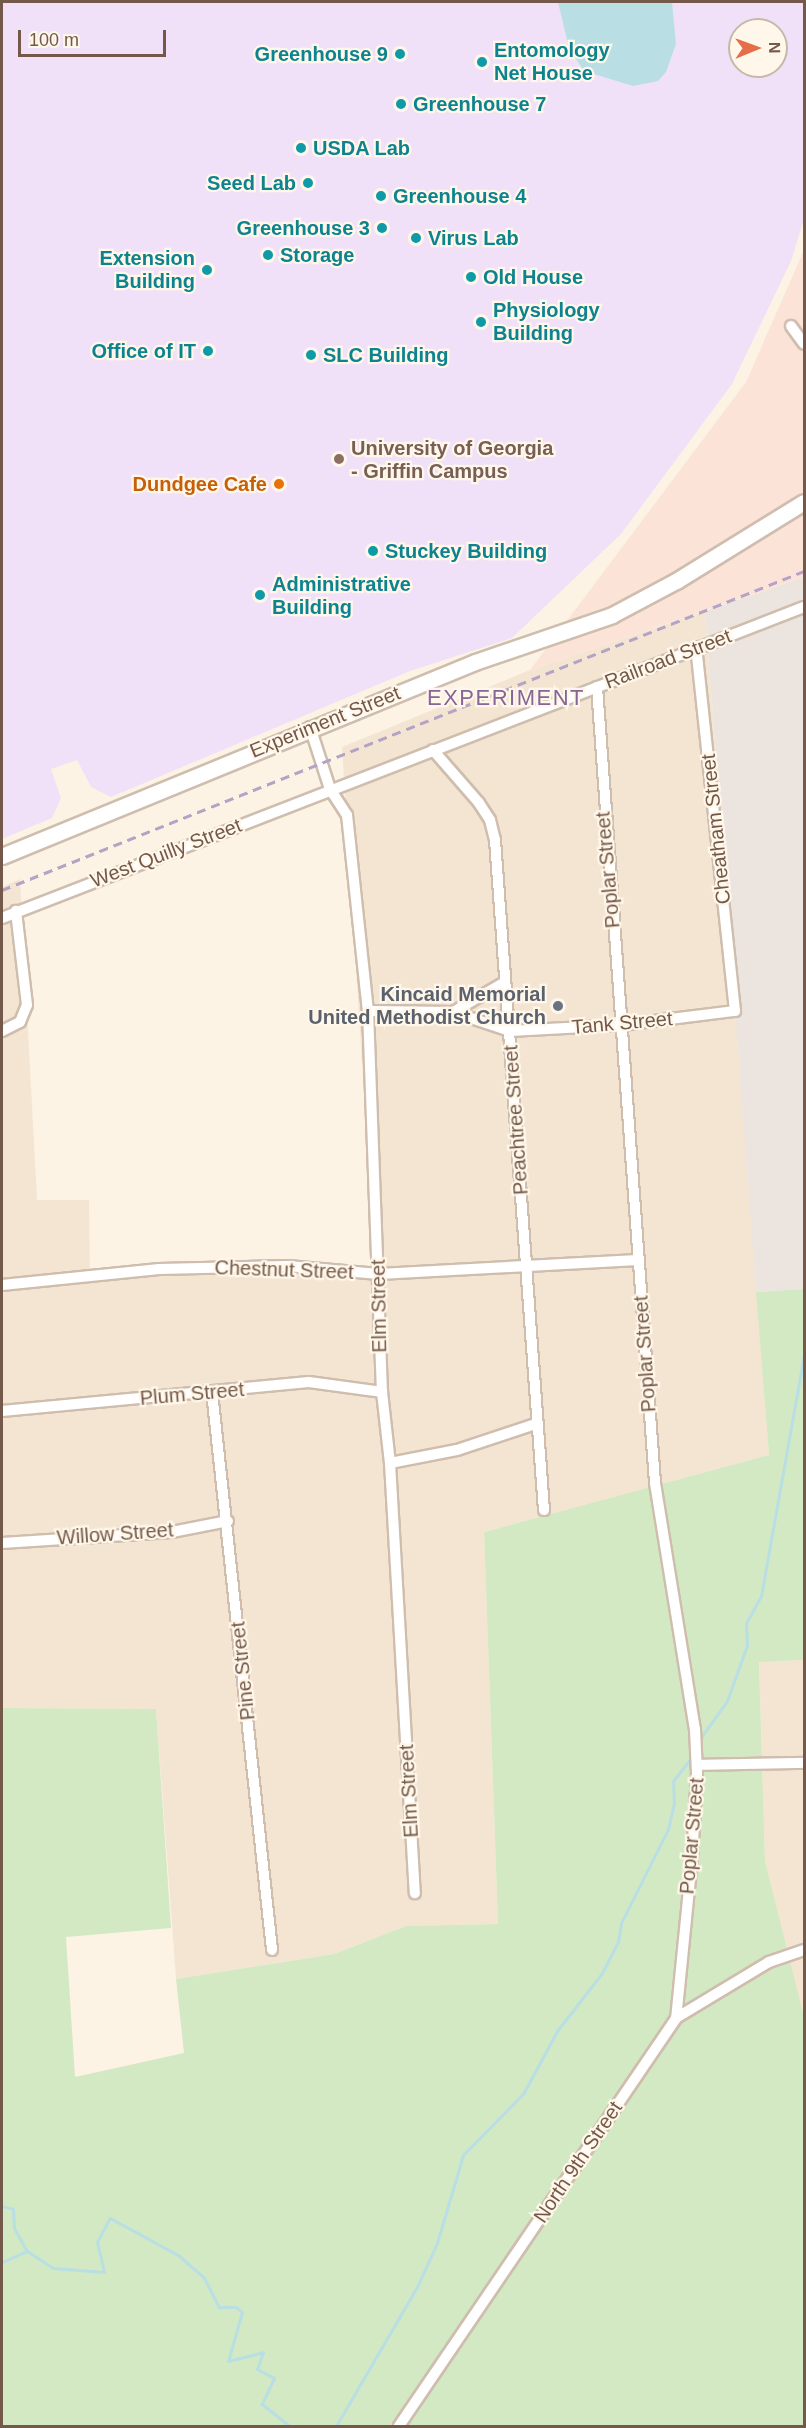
<!DOCTYPE html>
<html>
<head>
<meta charset="utf-8">
<style>
	body { margin:0 }
	#map { position:relative; width:806px; height:2428px; overflow:hidden; background:#fcf3e4; font-family:Helvetica,sans-serif }
	div>[style] { position:absolute }
	.residential>* { inset:0; background:#f4e5d3 }
	.commercial>* { inset:0; background:#fce3d8 }
	.industrial>* { inset:0; background:#ece5df }
	.education>* { inset:0; background:#f0e1f8 }
	.green>* { inset:0; background:#d2e9c3 }
	.water>* { inset:0; background:#b9dfe5 }
	.stream>* { height:3px; margin:-1.5px; padding:0 1.5px; transform-origin:1.5px; border-radius:1.5px; background:#b9dfe5 }
	.roads { filter:drop-shadow(2px 0 #cfbdae) drop-shadow(-2px 0 #cfbdae) drop-shadow(0 2px #cfbdae) drop-shadow(0 -2px #cfbdae) }
	.street>* { height:10px; margin:-5px; padding:0 5px; transform-origin:5px; border-radius:5px; background:#fff }
	.secondary>* { height:15px; margin:-7.5px; padding:0 7.5px; transform-origin:7.5px; border-radius:7.5px; background:#fff }
	.rail>* { height:3px; margin-top:-1.5px; transform-origin:0; background:repeating-linear-gradient(90deg,#b5a3c5 0 9px,transparent 0 15px) }
	.dots>* { width:16px; height:16px; translate:-50% -50%; box-sizing:border-box; border:3px solid #fff7ea; border-radius:50% }
	span { translate:-50% -50%; white-space:nowrap; text-align:center; line-height:1.15; -webkit-text-stroke:4.5px #fff7ea; paint-order:stroke }
	.culture-label { font-size:20px; color:#0d838f; font-weight:700 }
	.left { translate:0 -50%; text-align:left }
	.right { translate:-100% -50%; text-align:right }
	.education-label { font-size:20px; color:#785e54; font-weight:700 }
	.food-label { font-size:20px; color:#c56008; font-weight:700 }
	.street-label { font-size:20px; color:#74594a }
	.worship-label { font-size:20px; color:#5b616d; font-weight:700 }
	.quarter-label { font-size:22px; color:#876598; letter-spacing:1.5px }
	.frame { position:absolute; inset:0; border:3px solid #74594a; pointer-events:none }
	.north { position:absolute; left:728px; top:18px; width:60px; height:60px; box-sizing:border-box; background:#fff7ea; border:2px solid #c7b8aa; border-radius:50%; rotate:89deg; font-size:16px; font-weight:700; line-height:24px; text-align:center; color:#74594a }
	.north::after { content:''; display:block; margin:auto; width:21px; height:27px; background:#e56d4a; clip-path:polygon(50% 0,100% 100%,50% 72%,0 100%) }
	.scale { position:absolute; left:18px; top:30px; width:148px; height:27px; box-sizing:border-box; border:3px solid #74594a; border-top:0; padding-left:8px; font-size:18px; line-height:21px; white-space:nowrap; color:#74594a; -webkit-text-stroke:4px #fff7ea; paint-order:stroke }
</style>
</head>
<body>
<div id="map">
	<div class="residential">
		<i style="clip-path:polygon(705px 611px,769px 1455px,484px 1532px,498px 1924px,406px 1926px,334px 1954px,176px 1979px,156px 1709px,2px 1708px,2px 887px,20px 879px,37px 1200px,89px 1200px,90px 1277px,153px 1276px,226px 1265px,375px 1267px,342px 747px,530px 670px)"></i>
		<i style="clip-path:polygon(804px 1660px,804px 2016px,765px 1861px,759px 1661px)"></i>
	</div>
	<div class="commercial">
		<i style="clip-path:polygon(804px 250px,804px 577px,530px 670px,746px 382px)"></i>
	</div>
	<div class="industrial">
		<i style="clip-path:polygon(804px 577px,804px 1289px,756px 1292px,705px 611px)"></i>
	</div>
	<div class="education">
		<i style="clip-path:polygon(evenodd,2px 2px,804px 2px,804px 219px,791px 261px,732px 384px,621px 534px,512px 638px,410px 671px,111px 797px,91px 787px,77px 760px,51px 769px,61px 798px,52px 818px,2px 839px,2px 2px,740px 30px,776px 30px,776px 66px,740px 66px,740px 30px)"></i>
	</div>
	<div class="green">
		<i style="clip-path:polygon(804px 1289px,804px 1660px,759px 1662px,765px 1861px,804px 2016px,804px 2426px,2px 2426px,2px 1694px,3px 1708px,156px 1709px,171px 1928px,66px 1937px,75px 2077px,184px 2053px,176px 1979px,334px 1954px,406px 1926px,498px 1924px,484px 1532px,769px 1455px,756px 1292px)"></i>
	</div>
	<div class="water">
		<i style="clip-path:polygon(558px 2px,672px 2px,676px 44px,666px 72px,658px 81px,633px 86px,584px 71px,569px 48px)"></i>
	</div>
	<div class="stream">
		<i style="left:702px;top:1736px;width:43px;rotate:-54.5deg"></i>
		<i style="left:727px;top:1701px;width:59px;rotate:-70.3deg"></i>
		<i style="left:747px;top:1645px;width:22px;rotate:-93deg"></i>
		<i style="left:746px;top:1623px;width:31px;rotate:-61deg"></i>
		<i style="left:761px;top:1596px;width:245px;rotate:-79.9deg"></i>
		<i style="left:2px;top:2206px;width:11px;rotate:15deg"></i>
		<i style="left:13px;top:2209px;width:19px;rotate:87deg"></i>
		<i style="left:14px;top:2228px;width:26px;rotate:61deg"></i>
		<i style="left:27px;top:2251px;width:31px;rotate:33deg"></i>
		<i style="left:53px;top:2268px;width:51px;rotate:4.5deg"></i>
		<i style="left:104px;top:2272px;width:31px;rotate:-103deg"></i>
		<i style="left:97px;top:2242px;width:27px;rotate:-62deg"></i>
		<i style="left:110px;top:2218px;width:77px;rotate:28.6deg"></i>
		<i style="left:178px;top:2255px;width:35px;rotate:41deg"></i>
		<i style="left:204px;top:2278px;width:33px;rotate:63deg"></i>
		<i style="left:219px;top:2307px;width:17px"></i>
		<i style="left:236px;top:2307px;width:8px;rotate:40deg"></i>
		<i style="left:242px;top:2312px;width:51px;rotate:105.9deg"></i>
		<i style="left:228px;top:2361px;width:36px;rotate:-14deg"></i>
		<i style="left:263px;top:2352px;width:18px;rotate:109deg"></i>
		<i style="left:257px;top:2369px;width:19px;rotate:28deg"></i>
		<i style="left:274px;top:2378px;width:29px;rotate:115deg"></i>
		<i style="left:262px;top:2404px;width:35px;rotate:39deg"></i>
		<i style="left:2px;top:2262px;width:27px;rotate:-24deg"></i>
		<i style="left:336px;top:2426px;width:161px;rotate:-59.8deg"></i>
		<i style="left:417px;top:2287px;width:48px;rotate:-65.6deg"></i>
		<i style="left:437px;top:2243px;width:92px;rotate:-73.5deg"></i>
		<i style="left:463px;top:2155px;width:86px;rotate:-45.5deg"></i>
		<i style="left:523px;top:2094px;width:72px;rotate:-61.6deg"></i>
		<i style="left:557px;top:2031px;width:73px;rotate:-52.2deg"></i>
		<i style="left:602px;top:1973px;width:35px;rotate:-63deg"></i>
		<i style="left:618px;top:1942px;width:19px;rotate:-81deg"></i>
		<i style="left:621px;top:1923px;width:105px;rotate:-63.4deg"></i>
		<i style="left:668px;top:1829px;width:26px;rotate:-77deg"></i>
		<i style="left:674px;top:1804px;width:23px;rotate:-92deg"></i>
		<i style="left:673px;top:1781px;width:31px;rotate:-52deg"></i>
	</div>
	<div class="roads">
		<div class="street">
			<i style="left:791px;top:326px;width:22px;rotate:54deg"></i>
			<i style="left:597px;top:687px;width:798px;rotate:85.83deg"></i>
			<i style="left:655px;top:1483px;width:249px;rotate:80.8deg"></i>
			<i style="left:695px;top:1729px;width:44px;rotate:87.4deg"></i>
			<i style="left:697px;top:1773px;width:86px;rotate:93.3deg"></i>
			<i style="left:692px;top:1859px;width:160px;rotate:95.7deg"></i>
			<i style="left:310px;top:727px;width:65px;rotate:72.1deg"></i>
			<i style="left:330px;top:789px;width:31px;rotate:57deg"></i>
			<i style="left:347px;top:815px;width:197px;rotate:83.9deg"></i>
			<i style="left:368px;top:1011px;width:381px;rotate:87.9deg"></i>
			<i style="left:382px;top:1392px;width:71px;rotate:83.6deg"></i>
			<i style="left:390px;top:1463px;width:431px;rotate:86.7deg"></i>
			<i style="left:433px;top:750px;width:70px;rotate:49deg"></i>
			<i style="left:479px;top:803px;width:20px;rotate:57deg"></i>
			<i style="left:490px;top:820px;width:21px;rotate:76deg"></i>
			<i style="left:495px;top:840px;width:672px;rotate:85.82deg"></i>
			<i style="left:2px;top:918px;width:860px;rotate:-21.2deg"></i>
			<i style="left:368px;top:1011px;width:85px;rotate:0.7deg"></i>
			<i style="left:453px;top:1012px;width:60px;rotate:18.4deg"></i>
			<i style="left:510px;top:1031px;width:112px;rotate:-3.1deg"></i>
			<i style="left:622px;top:1025px;width:114px;rotate:-7.1deg"></i>
			<i style="left:735px;top:1011px;width:366px;rotate:-96.1deg"></i>
			<i style="left:453px;top:1012px;width:60px;rotate:-30deg"></i>
			<i style="left:2px;top:1031px;width:20px;rotate:-27deg"></i>
			<i style="left:20px;top:1022px;width:18px;rotate:-68deg"></i>
			<i style="left:27px;top:1005px;width:95px;rotate:-96.7deg"></i>
			<i style="left:2px;top:1285px;width:158px;rotate:-5.8deg"></i>
			<i style="left:159px;top:1269px;width:129px;rotate:-1.3deg"></i>
			<i style="left:288px;top:1266px;width:91px;rotate:5deg"></i>
			<i style="left:379px;top:1274px;width:259px;rotate:-3.1deg"></i>
			<i style="left:212px;top:1392px;width:561px;rotate:83.86deg"></i>
			<i style="left:2px;top:1411px;width:308px;rotate:-5.4deg"></i>
			<i style="left:309px;top:1382px;width:74px;rotate:7.8deg"></i>
			<i style="left:390px;top:1463px;width:68px;rotate:-11deg"></i>
			<i style="left:457px;top:1450px;width:85px;rotate:-18.4deg"></i>
			<i style="left:2px;top:1543px;width:170px;rotate:-3.7deg"></i>
			<i style="left:172px;top:1532px;width:57px;rotate:-11.1deg"></i>
			<i style="left:697px;top:1765px;width:107px;rotate:-1.1deg"></i>
			<i style="left:399px;top:2426px;width:493px;rotate:-55.8deg"></i>
			<i style="left:676px;top:2018px;width:109px;rotate:-31.1deg"></i>
			<i style="left:769px;top:1962px;width:37px;rotate:-19deg"></i>
		</div>
		<div class="secondary">
			<i style="left:2px;top:856px;width:511px;rotate:-22.3deg"></i>
			<i style="left:475px;top:662px;width:145px;rotate:-18.9deg"></i>
			<i style="left:612px;top:615px;width:72px;rotate:-28deg"></i>
			<i style="left:676px;top:581px;width:150px;rotate:-31.7deg"></i>
		</div>
	</div>
	<div class="rail">
		<i style="left:2px;top:890px;width:863px;rotate:-21.69deg"></i>
	</div>
	<div class="dots">
		<i style="left:400px;top:54px;background:#0f9aa8"></i>
		<i style="left:482px;top:62px;background:#0f9aa8"></i>
		<i style="left:401px;top:104px;background:#0f9aa8"></i>
		<i style="left:301px;top:148px;background:#0f9aa8"></i>
		<i style="left:308px;top:183px;background:#0f9aa8"></i>
		<i style="left:381px;top:196px;background:#0f9aa8"></i>
		<i style="left:382px;top:228px;background:#0f9aa8"></i>
		<i style="left:416px;top:238px;background:#0f9aa8"></i>
		<i style="left:268px;top:255px;background:#0f9aa8"></i>
		<i style="left:207px;top:270px;background:#0f9aa8"></i>
		<i style="left:471px;top:277px;background:#0f9aa8"></i>
		<i style="left:481px;top:322px;background:#0f9aa8"></i>
		<i style="left:208px;top:351px;background:#0f9aa8"></i>
		<i style="left:311px;top:355px;background:#0f9aa8"></i>
		<i style="left:339px;top:459px;background:#8d6e63"></i>
		<i style="left:279px;top:484px;background:#e8710a"></i>
		<i style="left:373px;top:551px;background:#0f9aa8"></i>
		<i style="left:260px;top:595px;background:#0f9aa8"></i>
		<i style="left:558px;top:1006px;background:#6b7280"></i>
	</div>
	<div class="culture-label">
		<span class="left" style="left:494px;top:62px">Entomology<br>Net House</span>
		<span class="right" style="left:388px;top:54px">Greenhouse 9</span>
		<span class="left" style="left:413px;top:104px">Greenhouse 7</span>
		<span class="left" style="left:313px;top:148px">USDA Lab</span>
		<span class="right" style="left:296px;top:183px">Seed Lab</span>
		<span class="left" style="left:393px;top:196px">Greenhouse 4</span>
		<span class="right" style="left:370px;top:228px">Greenhouse 3</span>
		<span class="left" style="left:428px;top:238px">Virus Lab</span>
		<span class="left" style="left:280px;top:255px">Storage</span>
		<span class="right" style="left:195px;top:270px">Extension<br>Building</span>
		<span class="left" style="left:483px;top:277px">Old House</span>
		<span class="left" style="left:493px;top:322px">Physiology<br>Building</span>
		<span class="right" style="left:196px;top:351px">Office of IT</span>
		<span class="left" style="left:323px;top:355px">SLC Building</span>
		<span class="left" style="left:385px;top:551px">Stuckey Building</span>
		<span class="left" style="left:272px;top:596px">Administrative<br>Building</span>
	</div>
	<div class="education-label">
		<span class="left" style="left:351px;top:460px">University of Georgia<br>- Griffin Campus</span>
	</div>
	<div class="food-label">
		<span class="right" style="left:267px;top:484px">Dundgee Cafe</span>
	</div>
	<div class="street-label">
		<span style="left:668px;top:659px;rotate:-21deg">Railroad Street</span>
		<span style="left:325px;top:722px;rotate:-22deg">Experiment Street</span>
		<span style="left:716px;top:829px;rotate:-96deg">Cheatham Street</span>
		<span style="left:166px;top:853px;rotate:-21deg">West Quilly Street</span>
		<span style="left:608px;top:870px;rotate:-95deg">Poplar Street</span>
		<span style="left:622px;top:1023px;rotate:-5deg">Tank Street</span>
		<span style="left:516px;top:1120px;rotate:-94deg">Peachtree Street</span>
		<span style="left:284px;top:1270px;rotate:2deg">Chestnut Street</span>
		<span style="left:379px;top:1306px;rotate:-91deg">Elm Street</span>
		<span style="left:645px;top:1354px;rotate:-94deg">Poplar Street</span>
		<span style="left:192px;top:1394px;rotate:-5deg">Plum Street</span>
		<span style="left:115px;top:1534px;rotate:-4deg">Willow Street</span>
		<span style="left:243px;top:1671px;rotate:-96deg">Pine Street</span>
		<span style="left:409px;top:1791px;rotate:-93deg">Elm Street</span>
		<span style="left:692px;top:1836px;rotate:-85deg">Poplar Street</span>
		<span style="left:578px;top:2162px;rotate:-56deg">North 9th Street</span>
	</div>
	<div class="worship-label">
		<span class="right" style="left:546px;top:1006px">Kincaid Memorial<br>United Methodist Church</span>
	</div>
	<div class="quarter-label">
		<span style="left:506px;top:698px">EXPERIMENT</span>
	</div>
	<div class="frame"></div>
	<div class="north">N</div>
	<div class="scale">100 m</div>
</div>
</body>
</html>
